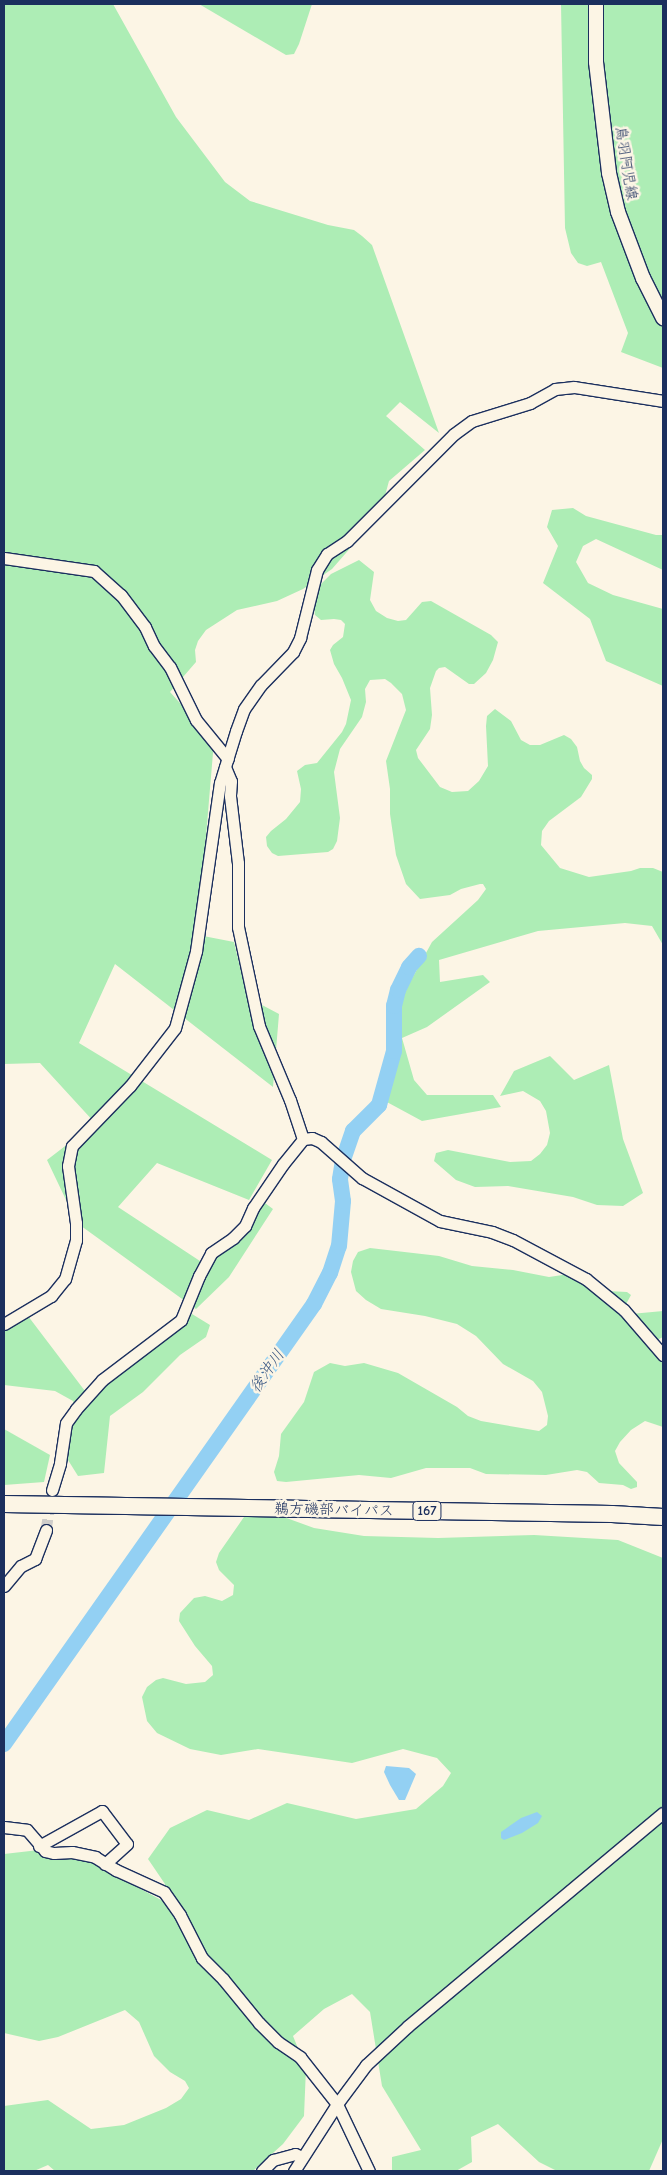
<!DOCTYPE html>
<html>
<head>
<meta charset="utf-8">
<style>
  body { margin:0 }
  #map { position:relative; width:667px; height:2175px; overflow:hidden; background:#fcf5e5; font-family:"Comic Neue","Klee One",sans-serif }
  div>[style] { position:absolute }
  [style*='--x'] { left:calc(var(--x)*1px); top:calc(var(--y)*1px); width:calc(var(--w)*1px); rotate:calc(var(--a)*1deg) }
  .green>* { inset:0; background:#adedb5 }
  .water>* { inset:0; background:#93d0f3 }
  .river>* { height:16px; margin:-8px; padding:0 8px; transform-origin:8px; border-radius:8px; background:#93d0f3 }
  .minor-tunnel>* { height:11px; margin-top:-5.5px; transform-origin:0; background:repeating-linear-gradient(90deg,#cfcdca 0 11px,transparent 0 16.5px) }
  .roads { filter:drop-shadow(1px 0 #1b2f5e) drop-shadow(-1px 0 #1b2f5e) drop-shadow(0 1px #1b2f5e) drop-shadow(0 -1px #1b2f5e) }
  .minor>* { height:11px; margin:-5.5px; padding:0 5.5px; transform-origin:5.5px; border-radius:5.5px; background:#fcf5e5 }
  .major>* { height:14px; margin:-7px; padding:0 7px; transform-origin:7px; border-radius:7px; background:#fcf5e5 }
  .highway>* { height:16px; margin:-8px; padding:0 8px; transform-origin:8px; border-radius:8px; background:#fcf5e5 }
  span { translate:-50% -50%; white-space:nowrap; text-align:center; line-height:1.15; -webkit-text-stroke:5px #fcf5e5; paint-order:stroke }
  .shield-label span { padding:1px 4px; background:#fcf5e5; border:1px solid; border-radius:4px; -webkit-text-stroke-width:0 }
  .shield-label { font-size:14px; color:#1b2f5e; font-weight:700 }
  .street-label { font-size:15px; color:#1b2f5e }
  .water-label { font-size:16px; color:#395783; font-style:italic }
  .frame { position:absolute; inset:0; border:5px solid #1b2f5e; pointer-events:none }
</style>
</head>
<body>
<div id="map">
  <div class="green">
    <i style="clip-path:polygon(4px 4px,113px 4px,176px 117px,225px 182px,250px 201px,328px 225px,354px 230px,362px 236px,372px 245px,439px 433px,400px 402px,386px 416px,425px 450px,389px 481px,380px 514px,332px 569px,303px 589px,277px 601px,237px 610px,206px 630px,198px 641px,195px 650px,196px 662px,170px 692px,214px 741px,204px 860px,193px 934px,234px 942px,247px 997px,279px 1014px,273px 1087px,115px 964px,79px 1043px,272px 1160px,249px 1200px,157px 1163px,118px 1207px,203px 1263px,241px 1238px,261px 1200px,273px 1209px,229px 1277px,196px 1309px,77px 1223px,47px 1160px,95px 1123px,40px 1063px,4px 1064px)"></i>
    <i style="clip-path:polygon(199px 4px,312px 4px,299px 44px,294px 54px,286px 55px)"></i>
    <i style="clip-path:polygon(561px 4px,663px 4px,663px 368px,621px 352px,628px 333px,601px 262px,587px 266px,578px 263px,571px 253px,565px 228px)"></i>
    <i style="clip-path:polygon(573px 508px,586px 516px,656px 535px,663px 535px,663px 570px,596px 539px,583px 546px,576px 562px,588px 583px,613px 595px,663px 609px,663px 686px,606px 661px,590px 619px,543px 583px,558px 546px,547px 527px,552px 510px)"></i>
    <i style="clip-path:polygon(359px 560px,374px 572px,370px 600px,376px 611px,387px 618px,398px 621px,406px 620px,422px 602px,431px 601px,491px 635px,498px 642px,493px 660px,486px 673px,474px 684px,469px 684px,445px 667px,439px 668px,436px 671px,430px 688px,432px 715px,430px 729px,416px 750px,418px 758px,440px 787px,452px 792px,468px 791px,479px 781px,488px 766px,486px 726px,487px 716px,495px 709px,511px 721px,521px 740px,530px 745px,540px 745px,564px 735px,571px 739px,577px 747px,580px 761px,584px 768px,592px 775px,592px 779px,581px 797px,549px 821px,542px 831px,541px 845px,560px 868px,589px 877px,631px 871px,640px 868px,653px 868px,663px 872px,663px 945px,652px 926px,625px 923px,538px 931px,439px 960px,440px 982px,483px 975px,490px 982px,427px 1027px,402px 1038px,414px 1080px,427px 1095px,493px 1095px,501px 1107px,422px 1121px,385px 1101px,397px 1061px,399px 1006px,409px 984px,432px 942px,478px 900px,486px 889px,483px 884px,480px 884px,461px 889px,450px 895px,420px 899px,406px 884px,396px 855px,390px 814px,390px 789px,386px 761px,406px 710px,402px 694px,391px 683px,385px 679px,370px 680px,365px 689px,366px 702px,362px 717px,340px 749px,334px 772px,340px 818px,337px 841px,333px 849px,328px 852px,278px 856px,272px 853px,267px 846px,266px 837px,271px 831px,286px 819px,300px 802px,301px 789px,297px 771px,305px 765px,317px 763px,342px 732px,346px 724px,351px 700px,342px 678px,334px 664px,330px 650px,333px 645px,343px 637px,345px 624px,341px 620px,334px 619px,321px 620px,315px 615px,314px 607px,320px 585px,331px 574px)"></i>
    <i style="clip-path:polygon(550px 1056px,574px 1080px,609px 1065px,623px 1139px,643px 1193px,623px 1206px,597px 1205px,573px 1197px,508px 1186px,475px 1187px,456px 1180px,434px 1161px,436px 1153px,448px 1150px,510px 1162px,531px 1161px,540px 1154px,547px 1145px,550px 1133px,546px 1111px,540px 1101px,523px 1091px,500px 1096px,514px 1071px)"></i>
    <i style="clip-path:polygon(370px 1248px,439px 1256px,472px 1266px,513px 1270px,549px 1277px,569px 1274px,607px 1291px,627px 1292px,631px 1295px,625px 1306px,631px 1314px,663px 1311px,663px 1337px,659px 1339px,655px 1349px,663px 1360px,663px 1427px,645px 1421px,631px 1430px,620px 1442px,615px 1451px,619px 1463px,637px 1482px,637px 1487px,631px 1489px,623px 1485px,599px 1483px,587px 1472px,577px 1470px,546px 1475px,486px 1474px,470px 1468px,426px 1468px,391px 1478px,359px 1475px,286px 1482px,277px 1481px,274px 1472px,279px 1456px,281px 1434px,304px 1402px,314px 1372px,330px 1363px,345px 1366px,364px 1363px,398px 1373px,457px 1407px,468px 1416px,481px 1421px,539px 1431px,547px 1425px,548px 1416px,542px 1392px,533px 1381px,503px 1364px,476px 1336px,457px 1324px,425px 1316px,381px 1309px,366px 1300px,356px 1291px,351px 1272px,353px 1261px,358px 1252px)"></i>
    <i style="clip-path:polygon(192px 1314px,210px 1325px,206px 1337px,180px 1355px,143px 1392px,110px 1416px,104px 1473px,78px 1476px,58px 1444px,75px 1407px,73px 1401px,55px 1391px,4px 1385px,4px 1324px,28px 1316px,88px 1395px)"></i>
    <i style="clip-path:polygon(4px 1429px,50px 1455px,44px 1482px,4px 1485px)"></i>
    <i style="clip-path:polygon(259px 1508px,314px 1528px,364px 1536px,438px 1538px,534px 1535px,618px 1540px,663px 1558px,663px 2139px,649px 2171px,557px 2171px,539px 2162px,498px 2124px,471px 2137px,472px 2162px,456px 2171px,392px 2171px,392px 2157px,421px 2150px,382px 2086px,370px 2012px,352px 1994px,324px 2009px,293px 2036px,306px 2068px,304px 2116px,283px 2144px,253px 2171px,55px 2171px,48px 2165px,34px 2171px,4px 2171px,4px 2106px,48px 2100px,91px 2129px,124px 2125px,166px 2108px,181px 2099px,189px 2088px,185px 2081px,170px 2072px,154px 2056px,139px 2022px,125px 2010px,58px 2037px,39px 2041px,4px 2033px,4px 1854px,39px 1850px,68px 1850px,163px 1901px,165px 1884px,148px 1859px,170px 1828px,207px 1810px,249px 1820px,287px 1803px,356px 1819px,416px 1809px,443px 1786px,451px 1773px,437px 1758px,403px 1749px,352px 1763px,258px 1749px,221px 1755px,190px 1749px,157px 1733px,147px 1721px,142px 1697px,147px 1687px,156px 1680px,163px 1678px,186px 1684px,205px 1682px,213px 1675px,212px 1666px,195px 1646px,179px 1621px,180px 1613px,194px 1598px,205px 1596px,222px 1601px,233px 1595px,234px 1585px,219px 1570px,216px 1562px,219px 1553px,244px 1517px)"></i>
  </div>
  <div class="water">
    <i style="clip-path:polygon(386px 1766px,409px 1768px,416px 1774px,405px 1800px,399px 1800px,390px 1785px,384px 1772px)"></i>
    <i style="clip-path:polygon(537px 1812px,542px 1816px,538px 1823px,522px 1833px,504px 1840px,501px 1838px,501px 1832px,521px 1818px)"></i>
  </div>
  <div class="river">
    <i style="--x:4;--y:1744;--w:538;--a:-54.83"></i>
    <i style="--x:314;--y:1304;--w:35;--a:-63"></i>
    <i style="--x:330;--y:1273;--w:28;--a:-72"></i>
    <i style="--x:339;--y:1246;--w:45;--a:-84.9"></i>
    <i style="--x:343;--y:1201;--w:22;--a:-98"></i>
    <i style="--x:340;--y:1179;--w:19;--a:-81"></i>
    <i style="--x:343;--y:1160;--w:31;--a:-71"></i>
    <i style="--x:353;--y:1131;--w:37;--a:-45"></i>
    <i style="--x:379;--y:1105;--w:56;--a:-74.5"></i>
    <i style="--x:394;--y:1051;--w:45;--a:-90"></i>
    <i style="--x:394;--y:1006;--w:16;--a:-76"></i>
    <i style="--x:398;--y:990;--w:25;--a:-64"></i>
    <i style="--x:409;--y:967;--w:15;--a:-48"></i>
  </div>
  <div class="minor-tunnel">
    <i style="--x:46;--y:1530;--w:31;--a:-81"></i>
  </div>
  <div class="roads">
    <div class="minor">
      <i style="--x:4;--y:558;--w:91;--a:8.2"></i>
      <i style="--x:94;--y:571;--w:36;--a:42"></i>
      <i style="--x:121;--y:595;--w:40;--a:53"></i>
      <i style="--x:145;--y:627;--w:21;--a:65"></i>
      <i style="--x:154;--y:646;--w:26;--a:53"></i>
      <i style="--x:170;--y:667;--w:59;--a:63.9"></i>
      <i style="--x:196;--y:720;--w:50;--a:50.6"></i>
      <i style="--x:225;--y:767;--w:15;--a:67"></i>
      <i style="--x:231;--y:781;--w:15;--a:94"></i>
      <i style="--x:230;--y:796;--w:67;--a:83.2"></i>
      <i style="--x:238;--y:863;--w:64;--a:90"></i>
      <i style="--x:238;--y:927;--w:101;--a:78"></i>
      <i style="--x:259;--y:1026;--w:80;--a:67.3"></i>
      <i style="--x:290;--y:1100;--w:41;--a:71.6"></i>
      <i style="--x:4;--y:1324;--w:55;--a:-30.8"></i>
      <i style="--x:51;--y:1296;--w:22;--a:-51"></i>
      <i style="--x:65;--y:1279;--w:41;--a:-74.2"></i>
      <i style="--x:76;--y:1240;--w:17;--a:-90"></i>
      <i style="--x:76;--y:1223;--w:58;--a:-98"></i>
      <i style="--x:68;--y:1166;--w:20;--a:-79"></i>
      <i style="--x:72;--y:1146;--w:83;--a:-46"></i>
      <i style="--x:130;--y:1086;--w:73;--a:-52.2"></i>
      <i style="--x:175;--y:1028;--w:80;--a:-74.7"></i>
      <i style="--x:196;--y:951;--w:170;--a:-81.9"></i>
      <i style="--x:220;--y:783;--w:54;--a:-72.9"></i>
      <i style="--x:236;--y:731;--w:23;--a:-70"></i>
      <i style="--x:244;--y:709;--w:29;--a:-55"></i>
      <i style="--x:261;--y:685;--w:46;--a:-45.9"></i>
      <i style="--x:293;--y:652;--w:16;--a:-63"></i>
      <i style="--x:300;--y:638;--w:70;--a:-76"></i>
      <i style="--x:317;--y:570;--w:19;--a:-58"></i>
      <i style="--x:327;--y:554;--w:24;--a:-33"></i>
      <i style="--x:347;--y:541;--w:151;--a:-45"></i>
      <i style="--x:454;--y:434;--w:22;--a:-36"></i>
      <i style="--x:472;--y:421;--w:61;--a:-17.2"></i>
      <i style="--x:530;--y:403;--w:29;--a:-29"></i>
      <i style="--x:555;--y:389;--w:19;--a:-6"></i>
      <i style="--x:574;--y:387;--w:90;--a:8.9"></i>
      <i style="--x:52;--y:1490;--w:28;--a:-73"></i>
      <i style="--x:60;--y:1463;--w:40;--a:-81.5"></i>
      <i style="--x:66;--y:1423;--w:17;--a:-54"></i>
      <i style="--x:76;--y:1409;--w:39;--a:-48"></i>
      <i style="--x:102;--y:1380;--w:99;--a:-37.2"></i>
      <i style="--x:181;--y:1320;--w:48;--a:-67.8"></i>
      <i style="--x:199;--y:1276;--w:26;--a:-62"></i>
      <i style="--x:211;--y:1253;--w:27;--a:-34"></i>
      <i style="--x:233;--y:1238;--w:17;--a:-45"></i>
      <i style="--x:245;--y:1226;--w:20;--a:-66"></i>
      <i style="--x:253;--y:1208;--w:53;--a:-55.7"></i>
      <i style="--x:283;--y:1164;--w:32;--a:-51"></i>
      <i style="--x:303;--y:1139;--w:9;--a:-6"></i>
      <i style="--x:312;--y:1138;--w:10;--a:24"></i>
      <i style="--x:321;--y:1142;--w:55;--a:41.3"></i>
      <i style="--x:362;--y:1178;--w:89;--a:28.9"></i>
      <i style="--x:440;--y:1221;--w:53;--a:11.9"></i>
      <i style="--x:492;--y:1232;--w:22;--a:21"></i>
      <i style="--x:513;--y:1240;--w:83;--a:28.1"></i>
      <i style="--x:586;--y:1279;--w:49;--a:39.2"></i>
      <i style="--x:624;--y:1310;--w:60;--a:49.1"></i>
      <i style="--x:4;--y:1586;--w:26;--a:-50"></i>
      <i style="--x:21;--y:1566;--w:16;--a:-27"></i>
      <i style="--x:35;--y:1559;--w:31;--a:-69"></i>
      <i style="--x:4;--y:1827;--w:23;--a:7"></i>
      <i style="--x:27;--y:1830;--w:28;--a:49"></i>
      <i style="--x:45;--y:1851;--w:9;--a:13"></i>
      <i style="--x:54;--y:1853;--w:18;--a:-3"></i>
      <i style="--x:72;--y:1852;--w:24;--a:12"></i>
      <i style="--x:95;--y:1857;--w:25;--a:32"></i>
      <i style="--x:116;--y:1870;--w:53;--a:24.6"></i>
      <i style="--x:164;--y:1892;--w:28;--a:55"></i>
      <i style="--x:180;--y:1915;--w:48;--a:62.9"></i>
      <i style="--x:202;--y:1958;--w:30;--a:45"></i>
      <i style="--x:223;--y:1979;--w:57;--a:50.7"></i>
      <i style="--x:259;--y:2023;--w:27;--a:45"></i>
      <i style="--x:278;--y:2042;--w:27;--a:34"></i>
      <i style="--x:300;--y:2057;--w:60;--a:51.8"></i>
      <i style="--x:337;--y:2104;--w:74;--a:64.5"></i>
      <i style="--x:39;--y:1846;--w:72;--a:-29.1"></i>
      <i style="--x:102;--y:1811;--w:41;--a:52.9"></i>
      <i style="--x:127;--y:1844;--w:30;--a:138"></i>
      <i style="--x:262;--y:2171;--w:16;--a:-45"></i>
      <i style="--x:273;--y:2160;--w:23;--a:-15"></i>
      <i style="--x:295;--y:2154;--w:8;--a:23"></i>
      <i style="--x:294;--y:2171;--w:80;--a:-57.3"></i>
      <i style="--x:337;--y:2104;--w:49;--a:-53.4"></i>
      <i style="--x:366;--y:2065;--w:57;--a:-42.9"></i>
      <i style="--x:408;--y:2026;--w:332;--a:-39.9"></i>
    </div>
    <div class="major">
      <i style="--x:596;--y:4;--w:58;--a:90"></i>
      <i style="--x:596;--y:62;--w:112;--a:83.3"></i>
      <i style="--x:609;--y:173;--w:40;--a:77"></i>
      <i style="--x:618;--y:212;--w:71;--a:69.3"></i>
      <i style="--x:643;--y:278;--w:45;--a:63.4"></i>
    </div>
    <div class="highway">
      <i style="--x:4;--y:1504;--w:608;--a:0.94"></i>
      <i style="--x:612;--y:1514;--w:51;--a:3.4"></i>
    </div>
  </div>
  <div class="shield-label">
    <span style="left:427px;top:1511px">167</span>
  </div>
  <div class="street-label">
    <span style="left:626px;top:163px;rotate:81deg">鳥羽阿児線</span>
    <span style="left:334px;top:1510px;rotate:1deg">鵜方磯部バイパス</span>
  </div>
  <div class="water-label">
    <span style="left:267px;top:1371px;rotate:-55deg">後沖川</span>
  </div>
  <div class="frame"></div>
</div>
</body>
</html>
